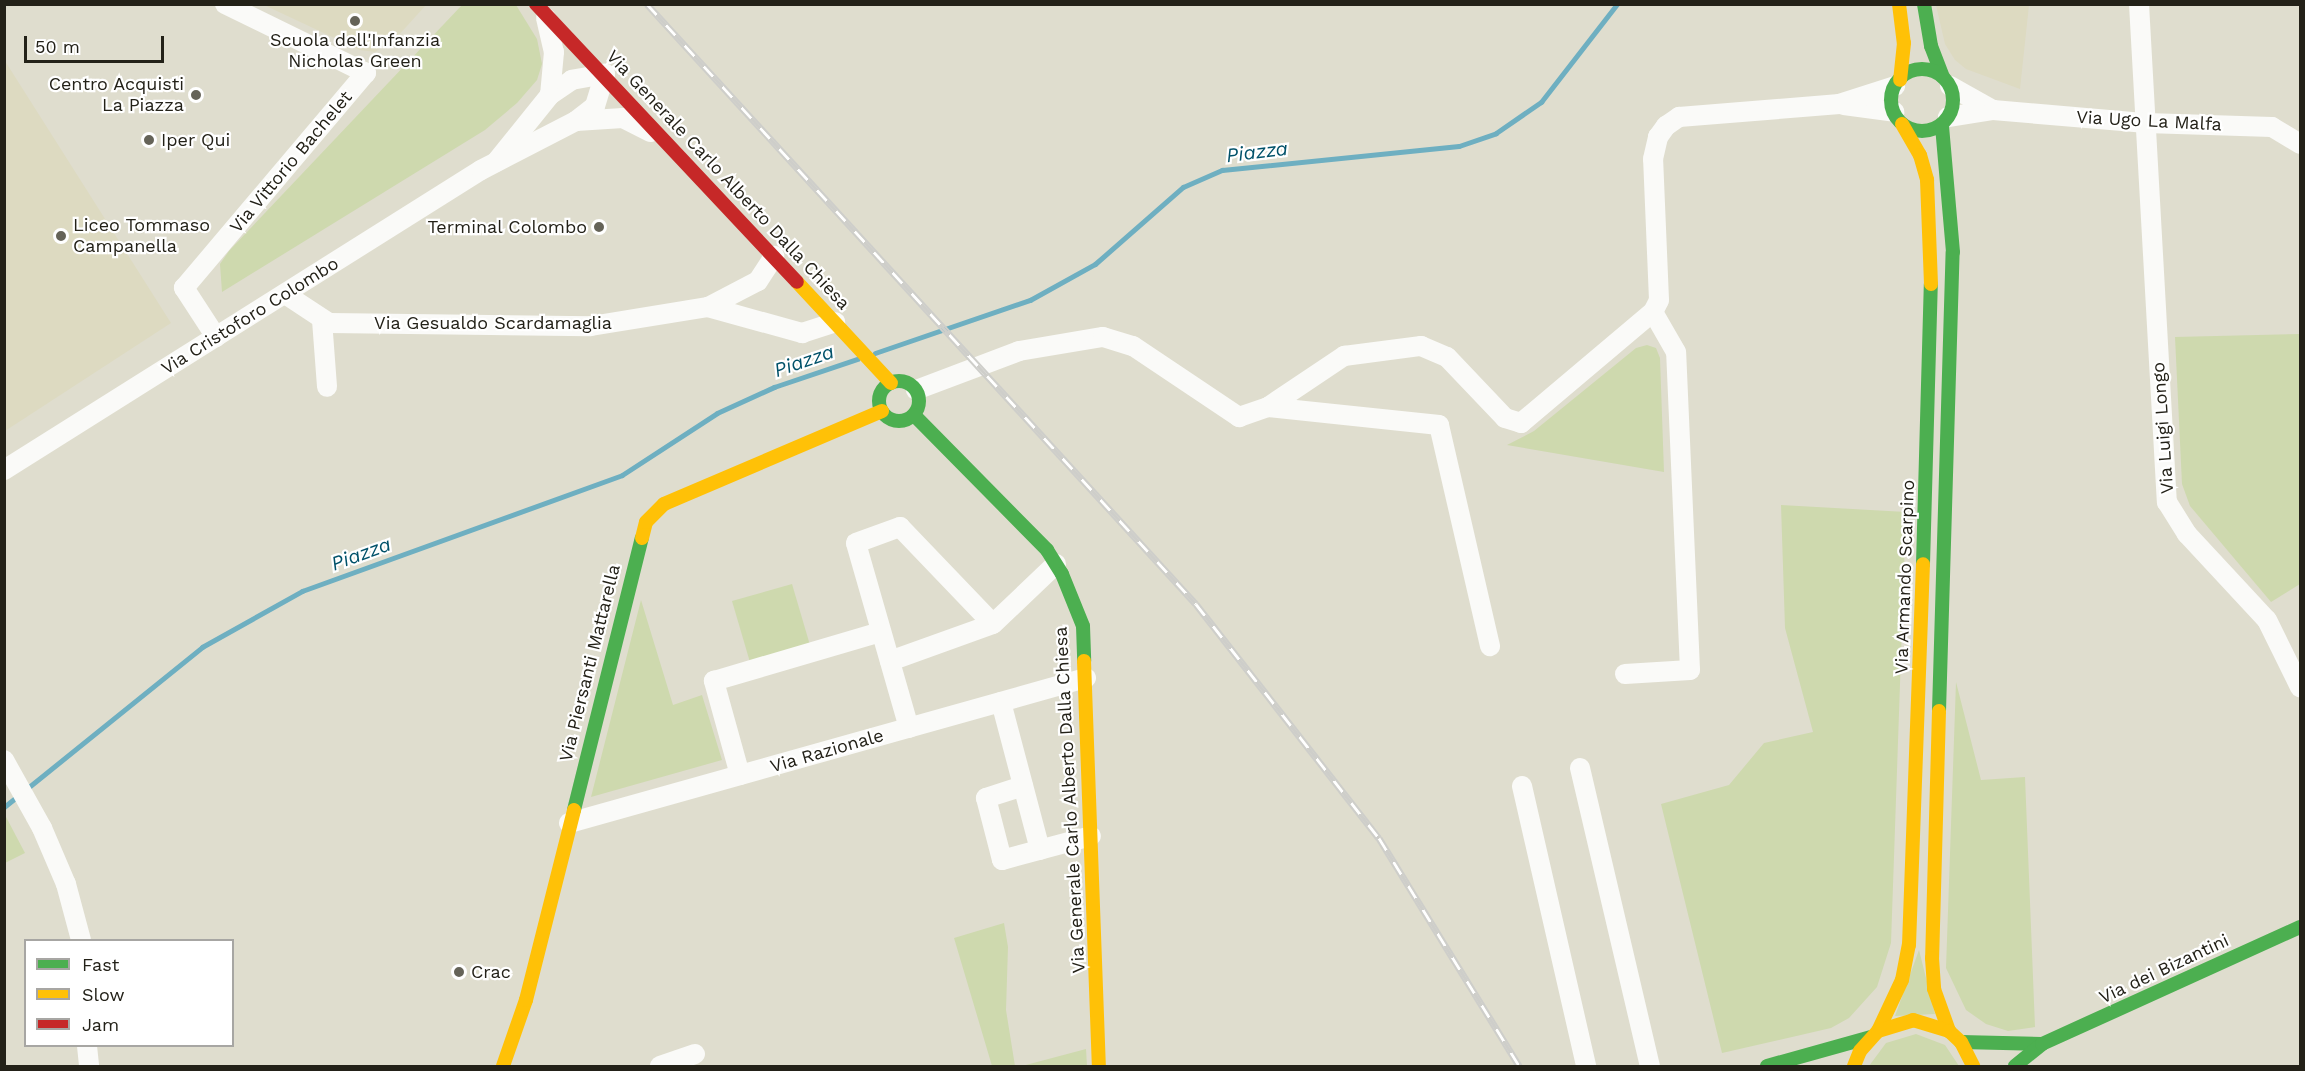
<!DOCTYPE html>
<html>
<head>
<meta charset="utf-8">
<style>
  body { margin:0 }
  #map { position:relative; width:2305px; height:1071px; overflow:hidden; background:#dfddce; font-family:"Work Sans",sans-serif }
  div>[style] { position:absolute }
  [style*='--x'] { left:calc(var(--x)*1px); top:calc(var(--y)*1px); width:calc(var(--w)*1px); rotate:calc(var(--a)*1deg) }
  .built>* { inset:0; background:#dddac1 }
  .green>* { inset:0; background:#ced9ae }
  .stream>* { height:5px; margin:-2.5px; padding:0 2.5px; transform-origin:2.5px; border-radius:2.5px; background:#6eafc1 }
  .street>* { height:20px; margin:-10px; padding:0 10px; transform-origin:10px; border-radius:10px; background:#fafaf8 }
  .fast>* { height:14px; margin:-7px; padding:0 7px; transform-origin:7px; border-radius:7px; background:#4caf50 }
  .fast>.ring { margin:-7px; padding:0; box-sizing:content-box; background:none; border:14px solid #4caf50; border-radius:50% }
  .slow>* { height:14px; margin:-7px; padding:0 7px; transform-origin:7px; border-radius:7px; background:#ffc107 }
  .jam>* { height:14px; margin:-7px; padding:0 7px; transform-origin:7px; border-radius:7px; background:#c62828 }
  .rail>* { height:7px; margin-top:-3.5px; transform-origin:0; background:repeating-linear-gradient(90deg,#fff 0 14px,#cececa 0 28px); box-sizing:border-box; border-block:2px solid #cececa }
  .dots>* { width:16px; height:16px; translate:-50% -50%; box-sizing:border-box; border:3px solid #fff; border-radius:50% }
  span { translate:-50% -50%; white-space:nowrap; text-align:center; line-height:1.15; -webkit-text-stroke:4.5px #fff; paint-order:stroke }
  .poi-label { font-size:18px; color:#232118 }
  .right { translate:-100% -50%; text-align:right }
  .left { translate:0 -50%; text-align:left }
  .street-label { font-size:18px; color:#232118 }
  .water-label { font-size:20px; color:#005169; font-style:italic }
  .frame { position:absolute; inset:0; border:6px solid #232118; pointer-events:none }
  .legend { position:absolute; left:24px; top:939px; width:210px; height:108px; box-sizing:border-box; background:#fff; border:2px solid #a7a6a3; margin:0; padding:8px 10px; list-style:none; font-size:18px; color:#232118 }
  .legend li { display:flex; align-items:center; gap:12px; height:30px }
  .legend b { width:30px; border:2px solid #a7a6a3 }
  .scale { position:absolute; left:24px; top:36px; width:140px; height:27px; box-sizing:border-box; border:3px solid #232118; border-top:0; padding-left:8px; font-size:18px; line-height:21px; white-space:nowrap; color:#232118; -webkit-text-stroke:4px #fff; paint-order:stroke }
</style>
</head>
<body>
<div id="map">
  <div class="built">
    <i style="clip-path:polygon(264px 5px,426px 5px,397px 37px,375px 52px,360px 50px)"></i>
    <i style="clip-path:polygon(1936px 5px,2029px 5px,2020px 89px,1966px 69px,1955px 60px,1945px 44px)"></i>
    <i style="clip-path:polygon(5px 61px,171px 323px,5px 431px,4px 431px)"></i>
  </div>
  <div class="green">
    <i style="clip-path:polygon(462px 5px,516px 5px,537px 39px,542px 64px,537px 80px,517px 103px,485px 130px,222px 292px,220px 264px,229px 251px)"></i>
    <i style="clip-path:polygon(2300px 334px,2300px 584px,2271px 602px,2190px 506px,2182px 484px,2175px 337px)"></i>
    <i style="clip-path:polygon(1647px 345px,1656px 348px,1660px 358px,1664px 472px,1507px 445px,1534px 431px,1636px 348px)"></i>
    <i style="clip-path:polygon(1781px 505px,1906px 512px,1891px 943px,1877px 987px,1849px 1018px,1831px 1028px,1722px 1053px,1661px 804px,1729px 785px,1764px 743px,1813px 732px,1785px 628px)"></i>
    <i style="clip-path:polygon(792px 584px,812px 652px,752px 669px,732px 601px)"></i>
    <i style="clip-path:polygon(641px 600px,673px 705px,702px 695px,722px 760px,591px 797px)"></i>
    <i style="clip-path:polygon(1956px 682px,1981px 780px,2025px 777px,2035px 1027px,2008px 1031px,1986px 1024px,1966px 1010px,1946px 968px)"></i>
    <i style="clip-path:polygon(5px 815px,25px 853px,5px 863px,4px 863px)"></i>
    <i style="clip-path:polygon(1004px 923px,1008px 947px,1006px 1010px,1015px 1066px,992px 1066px,954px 938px)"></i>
    <i style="clip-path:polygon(1919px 950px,1935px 1014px,1895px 1016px)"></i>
    <i style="clip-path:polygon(1916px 1034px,1945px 1045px,1959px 1066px,1869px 1066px,1886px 1043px)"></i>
    <i style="clip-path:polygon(1086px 1049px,1087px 1066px,1022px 1066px)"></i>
  </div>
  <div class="stream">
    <i style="--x:875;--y:353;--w:164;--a:-18.9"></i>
    <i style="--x:1030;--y:300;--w:74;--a:-29"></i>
    <i style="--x:1095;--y:264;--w:117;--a:-41.2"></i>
    <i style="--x:1183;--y:187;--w:43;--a:-23.6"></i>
    <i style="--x:1222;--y:170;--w:238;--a:-5.8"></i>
    <i style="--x:1459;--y:146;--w:39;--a:-19"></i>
    <i style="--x:1496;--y:133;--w:55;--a:-34.6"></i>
    <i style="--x:1541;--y:102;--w:124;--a:-52.2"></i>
    <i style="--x:4;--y:807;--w:255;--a:-38.9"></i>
    <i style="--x:202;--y:647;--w:115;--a:-29.2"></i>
    <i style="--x:302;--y:591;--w:340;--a:-19.9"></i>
    <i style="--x:622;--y:475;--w:113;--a:-33.1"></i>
    <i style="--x:717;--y:413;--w:63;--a:-24.5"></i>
    <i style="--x:774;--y:387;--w:88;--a:-18.6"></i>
  </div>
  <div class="street">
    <i style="--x:2139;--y:4;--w:499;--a:86.8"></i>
    <i style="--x:2167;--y:502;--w:38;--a:58"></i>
    <i style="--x:2187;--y:534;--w:117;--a:47.1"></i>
    <i style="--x:2267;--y:620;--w:75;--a:63.8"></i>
    <i style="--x:546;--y:18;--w:35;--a:77"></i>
    <i style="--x:554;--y:52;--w:43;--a:95.3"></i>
    <i style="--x:1950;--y:86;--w:49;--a:29.2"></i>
    <i style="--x:1844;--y:105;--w:51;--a:7.8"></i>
    <i style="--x:1948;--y:117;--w:46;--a:-8.8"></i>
    <i style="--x:1993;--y:110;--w:154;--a:4.9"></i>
    <i style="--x:2146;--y:123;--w:126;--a:1.8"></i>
    <i style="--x:2272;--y:127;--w:33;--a:31"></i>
    <i style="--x:576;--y:121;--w:47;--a:-3.7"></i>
    <i style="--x:623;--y:118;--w:31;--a:27"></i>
    <i style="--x:285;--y:294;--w:53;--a:33.4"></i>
    <i style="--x:329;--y:323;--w:262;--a:0.7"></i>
    <i style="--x:591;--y:326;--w:119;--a:-9.2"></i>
    <i style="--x:708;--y:307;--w:56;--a:-27.5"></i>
    <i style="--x:758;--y:281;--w:30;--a:-57"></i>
    <i style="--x:708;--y:307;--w:98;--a:15.5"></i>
    <i style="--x:802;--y:333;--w:35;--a:-18"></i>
    <i style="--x:322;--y:320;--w:67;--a:85.7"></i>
    <i style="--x:216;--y:337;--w:59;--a:-123.1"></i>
    <i style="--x:184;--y:288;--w:282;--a:-49.8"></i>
    <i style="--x:366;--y:73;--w:157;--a:-153.9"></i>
    <i style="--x:916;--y:390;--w:110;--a:-20.7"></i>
    <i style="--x:1019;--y:351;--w:85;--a:-9.5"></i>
    <i style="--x:1103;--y:337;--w:31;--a:17"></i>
    <i style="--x:1133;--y:346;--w:128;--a:33.8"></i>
    <i style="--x:1239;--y:417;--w:31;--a:-19"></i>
    <i style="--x:1268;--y:407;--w:92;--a:-33.9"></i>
    <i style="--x:1344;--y:356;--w:78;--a:-7.4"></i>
    <i style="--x:1421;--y:346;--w:28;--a:23"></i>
    <i style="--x:1447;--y:357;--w:84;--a:46.4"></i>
    <i style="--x:1505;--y:418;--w:17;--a:17"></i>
    <i style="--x:1521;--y:423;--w:172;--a:-40.1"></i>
    <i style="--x:1653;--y:312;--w:13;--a:-63"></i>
    <i style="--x:1659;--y:300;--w:141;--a:-92.4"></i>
    <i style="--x:1653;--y:159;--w:23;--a:-77"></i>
    <i style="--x:1658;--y:137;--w:14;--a:-54"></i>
    <i style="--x:1666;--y:126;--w:16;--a:-35"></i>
    <i style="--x:1679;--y:117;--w:161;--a:-4.6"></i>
    <i style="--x:1839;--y:104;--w:59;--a:-17.8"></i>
    <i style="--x:1268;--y:407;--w:172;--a:6"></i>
    <i style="--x:1439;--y:425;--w:227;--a:77"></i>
    <i style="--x:4;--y:470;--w:563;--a:-32.17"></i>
    <i style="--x:481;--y:170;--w:107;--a:-27.3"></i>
    <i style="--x:576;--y:121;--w:24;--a:-38"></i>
    <i style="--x:595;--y:106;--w:34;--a:-73"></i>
    <i style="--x:605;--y:74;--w:34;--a:170"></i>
    <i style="--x:572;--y:80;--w:27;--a:146"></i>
    <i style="--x:550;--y:95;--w:86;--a:128.9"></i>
    <i style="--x:890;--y:661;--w:109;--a:-19.8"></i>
    <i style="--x:993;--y:624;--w:87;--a:-43.6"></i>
    <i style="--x:1625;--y:674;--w:65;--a:-3.5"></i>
    <i style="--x:1690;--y:670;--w:318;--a:-92.5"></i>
    <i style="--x:1676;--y:352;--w:46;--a:-119.9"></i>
    <i style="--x:1001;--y:702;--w:153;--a:75.2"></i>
    <i style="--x:909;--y:728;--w:192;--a:-106"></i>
    <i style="--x:856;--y:543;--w:47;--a:-20"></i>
    <i style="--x:900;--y:527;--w:134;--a:46.2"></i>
    <i style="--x:4;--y:760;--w:78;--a:60.8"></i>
    <i style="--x:42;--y:828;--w:61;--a:66.8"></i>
    <i style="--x:66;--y:884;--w:58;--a:75"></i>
    <i style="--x:1580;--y:768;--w:306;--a:76.8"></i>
    <i style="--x:740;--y:775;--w:98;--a:-105.5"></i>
    <i style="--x:714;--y:681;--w:174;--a:-16.4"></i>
    <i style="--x:1023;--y:786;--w:39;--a:162"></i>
    <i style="--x:986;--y:798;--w:64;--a:75.5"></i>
    <i style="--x:1002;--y:860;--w:92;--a:-15.1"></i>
    <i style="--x:1522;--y:786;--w:287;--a:77.1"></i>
    <i style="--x:569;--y:823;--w:537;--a:-15.67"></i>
    <i style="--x:87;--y:1046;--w:20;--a:84"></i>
    <i style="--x:660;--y:1066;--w:37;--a:-19"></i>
  </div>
  <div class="fast">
    <i style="--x:1924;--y:4;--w:43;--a:80.5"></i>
    <i style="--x:1931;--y:46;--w:33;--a:69"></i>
    <i class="ring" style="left:1891px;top:69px;width:48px;height:48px"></i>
    <i class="ring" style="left:879px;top:381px;width:26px;height:26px"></i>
    <i style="--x:914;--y:415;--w:190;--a:45.4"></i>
    <i style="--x:1047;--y:550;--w:28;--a:58"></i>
    <i style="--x:1062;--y:574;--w:56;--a:68"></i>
    <i style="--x:1083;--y:626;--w:35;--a:88"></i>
    <i style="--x:1923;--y:564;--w:280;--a:-88.4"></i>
    <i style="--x:1939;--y:711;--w:459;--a:-88.3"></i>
    <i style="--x:1953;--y:252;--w:127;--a:-95"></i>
    <i style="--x:574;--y:810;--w:280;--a:-76"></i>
    <i style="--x:1961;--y:1042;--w:81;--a:1.4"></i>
    <i style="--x:1767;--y:1066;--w:108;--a:-15.6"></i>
    <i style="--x:2015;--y:1066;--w:35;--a:-39"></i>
    <i style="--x:2042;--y:1044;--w:283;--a:-24.4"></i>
  </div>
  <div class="slow">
    <i style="--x:1899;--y:4;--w:39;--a:83"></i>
    <i style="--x:1904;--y:43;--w:37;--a:96"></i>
    <i style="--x:1902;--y:124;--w:36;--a:60"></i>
    <i style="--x:1920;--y:155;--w:26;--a:74"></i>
    <i style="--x:1927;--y:180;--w:104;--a:87.8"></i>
    <i style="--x:797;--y:282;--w:138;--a:47.1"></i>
    <i style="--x:642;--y:538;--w:16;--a:-76"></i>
    <i style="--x:646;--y:522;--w:25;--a:-45"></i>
    <i style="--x:664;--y:504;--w:237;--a:-23.1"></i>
    <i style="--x:1084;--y:661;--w:405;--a:87.9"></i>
    <i style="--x:1939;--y:711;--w:247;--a:91.6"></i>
    <i style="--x:1932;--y:958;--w:31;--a:86"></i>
    <i style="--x:1934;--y:989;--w:45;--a:70.3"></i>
    <i style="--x:1878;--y:1031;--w:56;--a:-64.8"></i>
    <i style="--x:1902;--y:980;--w:36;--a:-79"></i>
    <i style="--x:1909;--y:945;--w:381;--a:-87.9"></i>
    <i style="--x:503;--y:1066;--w:70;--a:-70.8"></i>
    <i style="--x:526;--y:1000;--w:196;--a:-75.8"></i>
    <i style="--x:1854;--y:1066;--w:16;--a:-68"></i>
    <i style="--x:1860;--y:1051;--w:27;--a:-48"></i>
    <i style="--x:1878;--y:1031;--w:37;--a:-17"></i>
    <i style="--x:1913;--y:1020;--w:38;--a:17"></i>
    <i style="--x:1949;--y:1031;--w:16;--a:43"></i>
    <i style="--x:1961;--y:1042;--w:27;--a:63"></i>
  </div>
  <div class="jam">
    <i style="--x:536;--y:4;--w:381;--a:46.8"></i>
  </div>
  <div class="rail">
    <i style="--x:647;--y:4;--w:813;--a:47.54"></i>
    <i style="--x:1196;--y:604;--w:297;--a:52"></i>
    <i style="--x:1379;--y:838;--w:268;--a:58.4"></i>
  </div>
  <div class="dots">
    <i style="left:355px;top:21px;background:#656358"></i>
    <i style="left:196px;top:95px;background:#656358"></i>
    <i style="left:149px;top:140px;background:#656358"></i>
    <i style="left:599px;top:227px;background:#656358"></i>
    <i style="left:61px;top:236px;background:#656358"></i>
    <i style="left:459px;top:972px;background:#656358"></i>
  </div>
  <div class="poi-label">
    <span style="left:355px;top:51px">Scuola dell'Infanzia<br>Nicholas Green</span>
    <span class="right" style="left:184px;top:95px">Centro Acquisti<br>La Piazza</span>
    <span class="left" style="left:161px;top:140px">Iper Qui</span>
    <span class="left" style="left:73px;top:236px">Liceo Tommaso<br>Campanella</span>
    <span class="right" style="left:587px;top:227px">Terminal Colombo</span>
    <span class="left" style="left:471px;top:972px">Crac</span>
  </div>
  <div class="street-label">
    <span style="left:2149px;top:121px;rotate:3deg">Via Ugo La Malfa</span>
    <span style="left:291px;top:162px;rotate:-50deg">Via Vittorio Bachelet</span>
    <span style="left:728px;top:180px;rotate:47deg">Via Generale Carlo Alberto Dalla Chiesa</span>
    <span style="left:250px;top:316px;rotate:-32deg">Via Cristoforo Colombo</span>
    <span style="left:493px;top:323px">Via Gesualdo Scardamaglia</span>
    <span style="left:2163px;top:428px;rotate:-94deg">Via Luigi Longo</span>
    <span style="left:1905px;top:577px;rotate:-88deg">Via Armando Scarpino</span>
    <span style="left:590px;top:663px;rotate:-76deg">Via Piersanti Mattarella</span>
    <span style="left:827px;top:751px;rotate:-16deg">Via Razionale</span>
    <span style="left:1070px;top:800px;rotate:-93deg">Via Generale Carlo Alberto Dalla Chiesa</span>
    <span style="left:2164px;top:969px;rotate:-25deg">Via dei Bizantini</span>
  </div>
  <div class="water-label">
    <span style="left:1257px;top:152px;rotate:-7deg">Piazza</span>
    <span style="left:804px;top:361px;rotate:-19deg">Piazza</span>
    <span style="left:361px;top:554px;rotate:-20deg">Piazza</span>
  </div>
  <div class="frame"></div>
  <ul class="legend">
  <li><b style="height:8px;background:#4caf50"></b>Fast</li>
  <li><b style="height:8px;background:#ffc107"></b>Slow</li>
  <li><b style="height:8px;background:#c62828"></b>Jam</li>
  </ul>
  <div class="scale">50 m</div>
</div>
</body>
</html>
